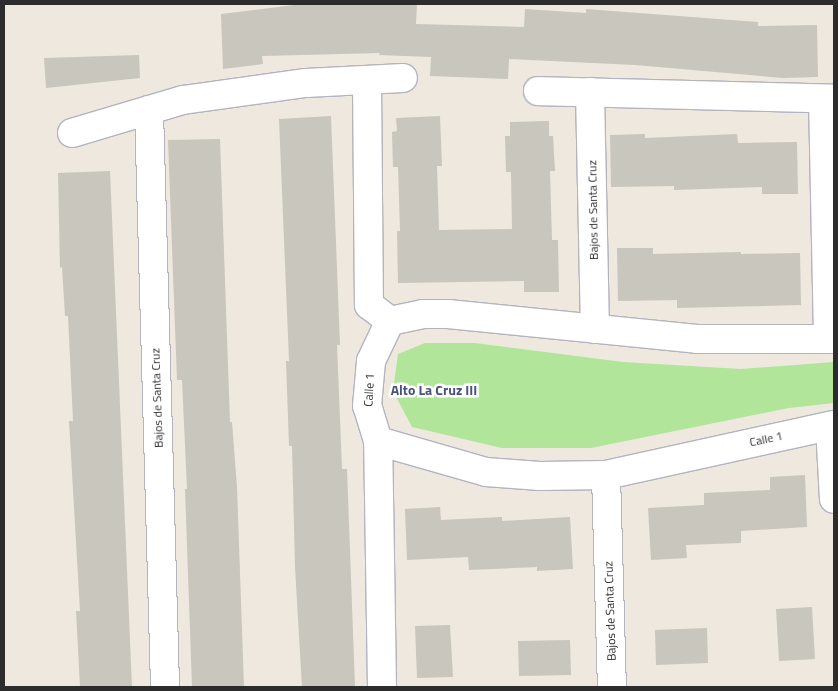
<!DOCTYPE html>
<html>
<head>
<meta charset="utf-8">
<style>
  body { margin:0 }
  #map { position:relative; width:838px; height:691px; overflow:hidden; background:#eee8de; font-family:"Titillium Web",sans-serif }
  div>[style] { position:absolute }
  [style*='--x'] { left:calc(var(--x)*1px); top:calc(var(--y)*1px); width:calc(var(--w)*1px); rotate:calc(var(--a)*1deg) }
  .green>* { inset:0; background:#b1e69a }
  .building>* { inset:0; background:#c9c6bd }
  .roads { filter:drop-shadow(1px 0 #b2b4c0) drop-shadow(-1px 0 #b2b4c0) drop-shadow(0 1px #b2b4c0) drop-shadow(0 -1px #b2b4c0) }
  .minor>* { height:28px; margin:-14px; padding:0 14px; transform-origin:14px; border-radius:14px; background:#fff }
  span { translate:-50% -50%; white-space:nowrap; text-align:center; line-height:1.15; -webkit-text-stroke:5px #fff; paint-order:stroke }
  .street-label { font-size:12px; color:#2c2c2c }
  .neighbourhood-label { font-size:14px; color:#4b527f; font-weight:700 }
  .frame { position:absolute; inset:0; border:5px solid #2c2c2c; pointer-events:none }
</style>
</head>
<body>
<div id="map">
  <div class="green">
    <i style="clip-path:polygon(425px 343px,475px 343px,623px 362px,741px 369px,834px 362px,834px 403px,789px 408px,591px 448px,502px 448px,412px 427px,393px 391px,398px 354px)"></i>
  </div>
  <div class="building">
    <i style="clip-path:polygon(302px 4px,417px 4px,416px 24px,524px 27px,525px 9px,586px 13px,586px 9px,758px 22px,758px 26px,817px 25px,818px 77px,783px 78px,635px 65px,509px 59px,508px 79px,430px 76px,431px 57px,379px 55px,380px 53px,262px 56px,263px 64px,223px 69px,221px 14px)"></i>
    <i style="clip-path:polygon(139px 55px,140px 78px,46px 88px,44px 58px)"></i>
    <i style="clip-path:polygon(331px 116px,340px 345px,337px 345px,342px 469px,347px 469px,355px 687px,302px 687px,295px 567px,292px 446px,289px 446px,286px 361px,289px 361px,279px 119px)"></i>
    <i style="clip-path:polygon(440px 116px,442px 166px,437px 166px,439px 230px,512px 229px,511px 172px,506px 172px,505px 136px,510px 136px,510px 122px,549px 121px,549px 136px,553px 136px,555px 171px,550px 171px,552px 240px,558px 240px,559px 292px,524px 292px,524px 281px,398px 283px,397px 231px,400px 231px,398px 167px,393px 167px,392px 132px,397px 131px,396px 118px)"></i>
    <i style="clip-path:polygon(645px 134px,645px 138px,737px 134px,738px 143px,797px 142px,798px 194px,762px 194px,762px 187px,674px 190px,674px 186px,611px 187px,610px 135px)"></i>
    <i style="clip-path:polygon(220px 139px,230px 422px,232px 422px,237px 487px,244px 687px,192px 687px,185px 489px,187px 489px,182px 380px,177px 380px,168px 140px)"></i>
    <i style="clip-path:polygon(110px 171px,132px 687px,80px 687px,76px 611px,80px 611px,69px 421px,73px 421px,68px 316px,65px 316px,62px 267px,60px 268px,58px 173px)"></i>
    <i style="clip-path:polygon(617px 248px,653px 248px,653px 254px,741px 252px,741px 254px,800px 253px,801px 305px,677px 308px,677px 300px,618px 301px)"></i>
    <i style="clip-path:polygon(805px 475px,807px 527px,741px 531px,741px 543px,686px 545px,687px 558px,651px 560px,648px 508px,704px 505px,704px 493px,770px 490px,770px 477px)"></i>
    <i style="clip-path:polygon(440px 507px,441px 520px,502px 517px,502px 521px,570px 517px,573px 569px,537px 571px,537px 567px,469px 570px,468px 557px,407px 560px,405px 509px)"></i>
    <i style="clip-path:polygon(812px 607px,815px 659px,779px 661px,776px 609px)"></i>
    <i style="clip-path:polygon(450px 625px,453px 677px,417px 678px,415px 626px)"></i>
    <i style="clip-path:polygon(707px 628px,708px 663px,656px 665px,655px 630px)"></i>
    <i style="clip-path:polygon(570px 640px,571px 675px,519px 676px,518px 641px)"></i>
  </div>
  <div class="roads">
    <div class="minor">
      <i style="--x:367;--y:80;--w:225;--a:89.5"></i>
      <i style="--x:369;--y:305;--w:26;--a:37"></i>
      <i style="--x:538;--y:91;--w:296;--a:1.5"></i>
      <i style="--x:590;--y:92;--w:237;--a:88.8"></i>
      <i style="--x:823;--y:99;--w:240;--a:88.8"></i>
      <i style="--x:149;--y:110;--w:577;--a:88.41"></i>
      <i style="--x:72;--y:133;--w:116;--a:-16.6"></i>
      <i style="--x:183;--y:100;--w:124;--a:-7.9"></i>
      <i style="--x:306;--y:83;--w:97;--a:-3"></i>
      <i style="--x:390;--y:321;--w:34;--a:-12"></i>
      <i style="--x:423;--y:314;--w:25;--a:0"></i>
      <i style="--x:448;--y:314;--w:250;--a:5.7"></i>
      <i style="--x:697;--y:339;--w:137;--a:0"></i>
      <i style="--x:830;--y:426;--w:73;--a:86.9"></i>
      <i style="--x:378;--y:441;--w:112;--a:16"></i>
      <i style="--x:486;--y:472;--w:54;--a:4.2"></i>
      <i style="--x:540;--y:476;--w:66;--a:-0.9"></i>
      <i style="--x:606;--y:475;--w:233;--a:-12.4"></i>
      <i style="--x:606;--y:475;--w:212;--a:88.4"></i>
      <i style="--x:382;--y:687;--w:246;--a:-90.9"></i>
      <i style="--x:378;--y:441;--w:37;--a:-107"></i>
      <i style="--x:367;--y:406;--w:45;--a:-84.9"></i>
      <i style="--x:371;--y:361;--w:44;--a:-64.6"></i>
    </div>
  </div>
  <div class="street-label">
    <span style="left:593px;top:210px;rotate:-91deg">Bajos de Santa Cruz</span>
    <span style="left:369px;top:390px;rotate:-87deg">Calle 1</span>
    <span style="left:157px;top:398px;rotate:-92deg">Bajos de Santa Cruz</span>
    <span style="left:766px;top:439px;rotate:-12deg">Calle 1</span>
    <span style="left:610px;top:611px;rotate:-92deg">Bajos de Santa Cruz</span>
  </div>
  <div class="neighbourhood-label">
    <span style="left:434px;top:390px">Alto La Cruz III</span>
  </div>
  <div class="frame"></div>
</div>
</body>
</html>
